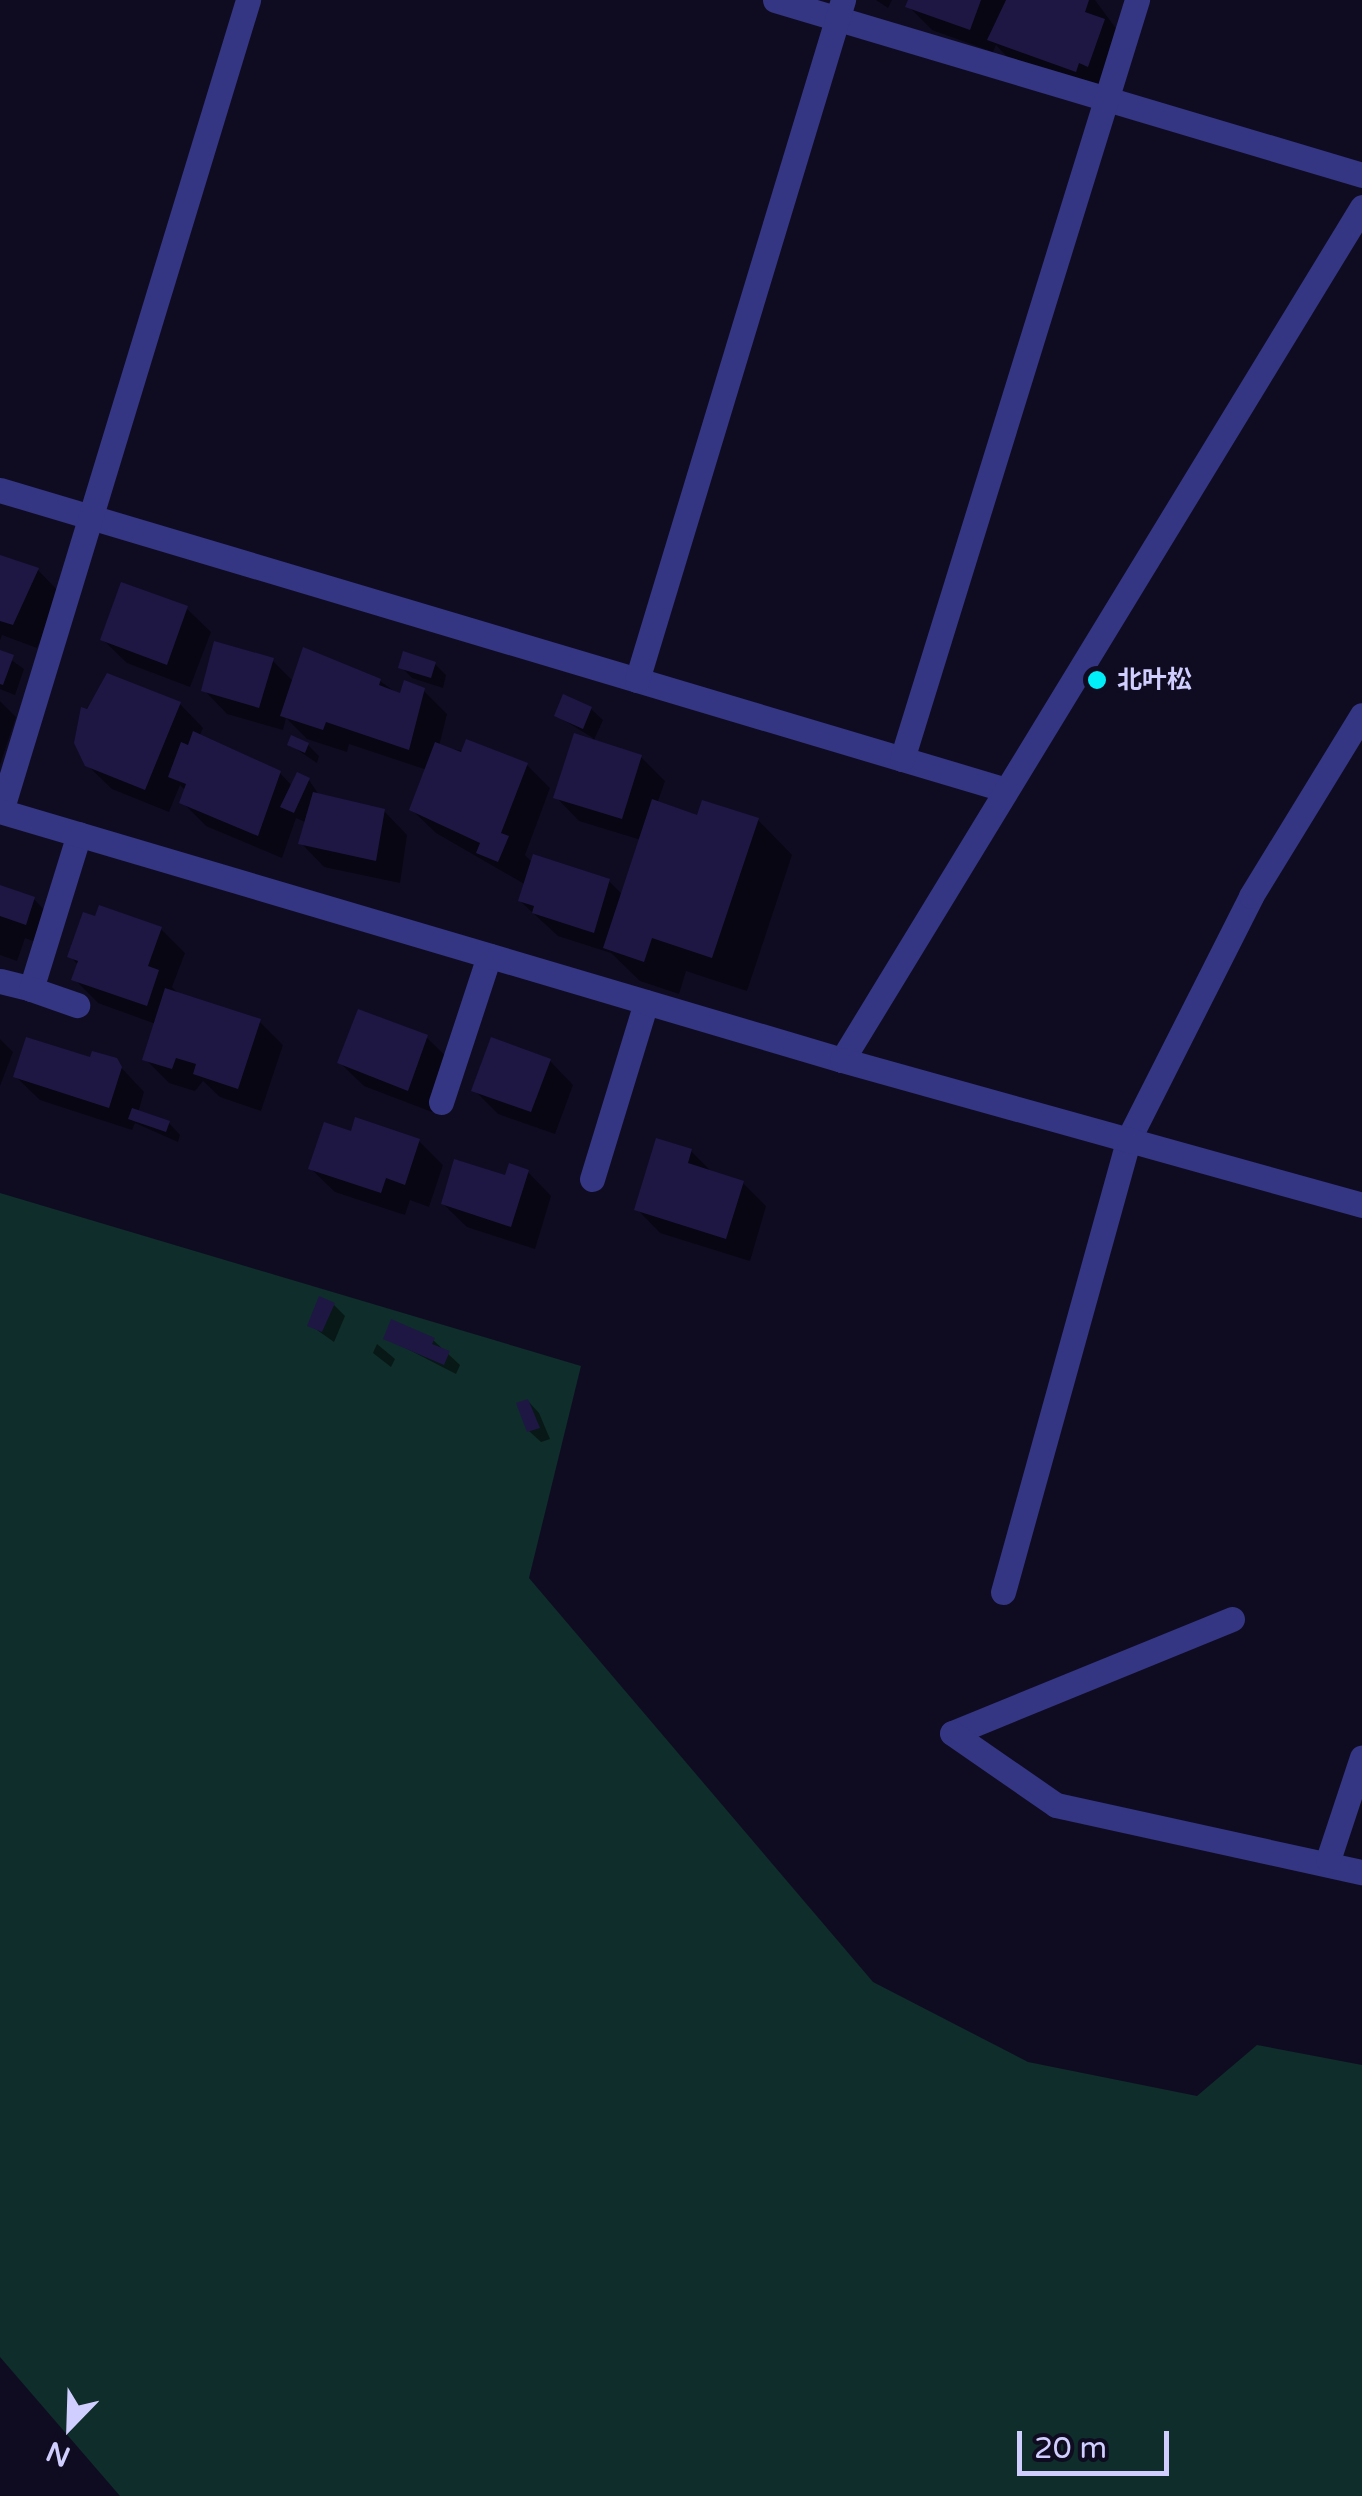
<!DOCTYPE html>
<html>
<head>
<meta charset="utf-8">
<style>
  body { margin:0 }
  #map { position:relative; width:1362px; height:2496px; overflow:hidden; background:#0f0c22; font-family:"Varela Round","Noto Sans JP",sans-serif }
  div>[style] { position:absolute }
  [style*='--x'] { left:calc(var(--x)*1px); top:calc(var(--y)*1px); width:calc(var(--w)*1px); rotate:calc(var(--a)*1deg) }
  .green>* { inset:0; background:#0f2d2a }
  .shadow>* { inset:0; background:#0007 }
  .building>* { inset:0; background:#1e1744 }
  .service>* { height:25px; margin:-12.5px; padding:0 12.5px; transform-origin:12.5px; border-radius:12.5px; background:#343684 }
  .minor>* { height:25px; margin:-12.5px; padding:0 12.5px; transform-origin:12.5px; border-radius:12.5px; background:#343684 }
  .tertiary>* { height:25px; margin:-12.5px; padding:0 12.5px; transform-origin:12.5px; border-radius:12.5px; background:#343684 }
  .dots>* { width:28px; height:28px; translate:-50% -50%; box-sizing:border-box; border:5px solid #0f0c22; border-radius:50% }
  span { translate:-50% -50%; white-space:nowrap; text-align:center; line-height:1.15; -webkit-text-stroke:8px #0f0c22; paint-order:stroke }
  .poi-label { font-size:25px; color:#d0ceff; font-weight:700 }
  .left { translate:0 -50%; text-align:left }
  .north { position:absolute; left:20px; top:2376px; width:100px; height:100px; -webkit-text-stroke:8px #0f0c22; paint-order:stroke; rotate:203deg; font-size:28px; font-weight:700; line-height:40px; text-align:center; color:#d0ceff }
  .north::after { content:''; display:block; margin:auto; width:35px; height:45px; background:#d0ceff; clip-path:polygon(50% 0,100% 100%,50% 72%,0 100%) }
  .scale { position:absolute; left:1017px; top:2431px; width:152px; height:45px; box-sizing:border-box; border:5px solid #d0ceff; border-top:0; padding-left:12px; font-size:30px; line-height:35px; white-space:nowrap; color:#d0ceff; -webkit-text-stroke:8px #0f0c22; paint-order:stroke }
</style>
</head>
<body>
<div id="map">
  <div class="green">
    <i style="clip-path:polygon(0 1193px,581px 1366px,529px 1578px,873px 1982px,1028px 2062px,1197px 2096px,1257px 2045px,1362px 2065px,1362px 2496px,120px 2496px,0 2357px)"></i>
  </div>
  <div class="shadow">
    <i style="clip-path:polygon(876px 0,892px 0,888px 8px)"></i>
    <i style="clip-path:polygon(910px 0,1095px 0,1128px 45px,1112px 89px,1013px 63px,996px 45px,993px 52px,932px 30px,908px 6px)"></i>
    <i style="clip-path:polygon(0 557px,38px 570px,61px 594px,37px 648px,2px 635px,0 641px)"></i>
    <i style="clip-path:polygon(123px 585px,187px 609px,211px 632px,190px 687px,127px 663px,103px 640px)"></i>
    <i style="clip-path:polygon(0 652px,24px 669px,15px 695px,0 689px)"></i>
    <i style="clip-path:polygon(272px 660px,294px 682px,380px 681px,401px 696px,423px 690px,447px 714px,439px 746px,527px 765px,550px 788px,525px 855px,533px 863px,609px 881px,623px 895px,641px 840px,579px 821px,556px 797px,593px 738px,557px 716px,591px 709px,603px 720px,593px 742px,641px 757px,665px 781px,657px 804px,698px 818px,758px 820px,792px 855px,747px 991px,686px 971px,679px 994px,640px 981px,611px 953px,558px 936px,520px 901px,526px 885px,436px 833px,412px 810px,427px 770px,349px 744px,347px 752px,307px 739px,286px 718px,283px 730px,227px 714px,204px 690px)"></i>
    <i style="clip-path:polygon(435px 664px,446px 675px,443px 688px,412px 678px,401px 667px)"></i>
    <i style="clip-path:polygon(108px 676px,180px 704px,203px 728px,199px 737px,280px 773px,293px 787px,309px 780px,319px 795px,384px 811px,407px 835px,400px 883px,324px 867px,301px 843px,307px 823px,296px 818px,282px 858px,206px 826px,182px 802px,186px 791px,180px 785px,169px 812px,112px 789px,87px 765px,78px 722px)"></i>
    <i style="clip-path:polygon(0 701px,16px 717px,0 765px)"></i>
    <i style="clip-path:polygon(290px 745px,308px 745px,319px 756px,317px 763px)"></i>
    <i style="clip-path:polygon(0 885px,34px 899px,57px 923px,49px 947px,25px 938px,17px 961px,0 955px)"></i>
    <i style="clip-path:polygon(161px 929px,185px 953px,172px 987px,180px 995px,259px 1021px,283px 1045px,261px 1111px,220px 1097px,203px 1081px,195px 1091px,169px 1083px,145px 1059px,156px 1024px,98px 1003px,74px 979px,79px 966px,70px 956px)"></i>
    <i style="clip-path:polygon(427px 1038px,451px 1061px,432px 1112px,364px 1086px,340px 1063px)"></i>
    <i style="clip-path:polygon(0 1039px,13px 1052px,0 1086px)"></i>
    <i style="clip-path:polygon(91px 1060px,115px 1061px,144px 1092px,138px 1113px,169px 1123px,180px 1135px,178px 1142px,135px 1123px,132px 1130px,40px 1100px,16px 1077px)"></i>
    <i style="clip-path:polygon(550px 1061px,573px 1085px,555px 1134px,498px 1114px,474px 1090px)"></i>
    <i style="clip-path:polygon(352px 1134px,419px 1141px,443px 1165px,429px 1207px,410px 1200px,405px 1215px,335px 1192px,311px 1169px)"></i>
    <i style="clip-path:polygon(691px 1151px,713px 1173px,743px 1183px,766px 1206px,750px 1261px,660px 1233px,637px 1209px)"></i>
    <i style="clip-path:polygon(528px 1172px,551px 1196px,535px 1249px,467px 1227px,443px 1204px)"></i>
    <i style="clip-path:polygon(334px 1305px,345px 1316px,334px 1342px,310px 1325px)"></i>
    <i style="clip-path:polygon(386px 1338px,433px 1340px,460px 1365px,456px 1374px)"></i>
    <i style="clip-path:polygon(377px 1344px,395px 1359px,391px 1367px,373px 1353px)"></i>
    <i style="clip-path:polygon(528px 1401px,539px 1413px,550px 1439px,541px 1442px,529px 1431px)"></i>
  </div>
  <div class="building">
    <i style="clip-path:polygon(908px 0,981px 0,970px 30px,905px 7px)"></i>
    <i style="clip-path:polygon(1006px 0,1089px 0,1085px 12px,1105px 19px,1088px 67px,1079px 63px,1076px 72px,987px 40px)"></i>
    <i style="clip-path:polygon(0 555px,39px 568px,13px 625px,0 621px)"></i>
    <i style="clip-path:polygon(121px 582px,188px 606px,167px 665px,100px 640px)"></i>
    <i style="clip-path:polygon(214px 641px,274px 658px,259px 708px,201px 691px)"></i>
    <i style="clip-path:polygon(303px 647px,381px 679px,379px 685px,400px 693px,404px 680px,425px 688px,409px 750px,326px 722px,323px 730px,280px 716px)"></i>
    <i style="clip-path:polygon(0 650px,14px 655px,3px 685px,0 684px)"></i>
    <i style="clip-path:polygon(403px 651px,436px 662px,431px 678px,398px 668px)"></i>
    <i style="clip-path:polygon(107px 673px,181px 702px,145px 790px,85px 766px,74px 743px,81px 707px,87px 709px)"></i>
    <i style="clip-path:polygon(563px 694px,592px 707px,583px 729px,554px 716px)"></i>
    <i style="clip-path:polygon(193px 731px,281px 771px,258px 836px,179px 803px,186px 784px,168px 777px,181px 742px,188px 745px)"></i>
    <i style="clip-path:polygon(574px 733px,642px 755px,622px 819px,553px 798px)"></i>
    <i style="clip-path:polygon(291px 735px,309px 743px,305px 753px,287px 745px)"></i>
    <i style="clip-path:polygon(466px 739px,528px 763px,501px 833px,509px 836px,498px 862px,476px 853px,480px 843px,409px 810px,435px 742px,461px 752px)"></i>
    <i style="clip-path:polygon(297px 772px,310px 778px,294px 813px,280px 807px)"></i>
    <i style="clip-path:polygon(313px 792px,385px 809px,376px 861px,298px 844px)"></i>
    <i style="clip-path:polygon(652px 799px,697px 815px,702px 800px,759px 818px,712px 958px,652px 938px,644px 962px,603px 948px)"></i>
    <i style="clip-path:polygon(533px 854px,610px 879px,594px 933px,532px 913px,534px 906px,518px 901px)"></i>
    <i style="clip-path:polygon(0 885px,35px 897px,26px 925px,0 916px)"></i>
    <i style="clip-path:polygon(99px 905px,162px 927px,148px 966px,159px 970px,147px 1006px,71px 980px,78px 961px,67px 957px,83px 912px,95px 916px)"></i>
    <i style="clip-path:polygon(165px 988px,261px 1019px,238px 1089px,193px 1074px,196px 1064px,176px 1058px,172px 1069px,142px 1060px)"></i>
    <i style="clip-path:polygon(358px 1009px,428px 1035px,408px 1091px,337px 1063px)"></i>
    <i style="clip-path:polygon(26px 1037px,90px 1057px,92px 1051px,117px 1058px,122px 1067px,109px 1108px,13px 1077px)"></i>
    <i style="clip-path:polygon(491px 1037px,551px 1059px,531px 1112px,471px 1091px)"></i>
    <i style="clip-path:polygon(132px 1108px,170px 1121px,166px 1132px,128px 1119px)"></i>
    <i style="clip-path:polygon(355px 1117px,420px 1139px,405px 1185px,386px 1178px,381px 1193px,308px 1169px,324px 1122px,351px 1131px)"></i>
    <i style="clip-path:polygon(656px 1138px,692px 1149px,688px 1163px,744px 1181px,726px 1239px,634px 1210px)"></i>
    <i style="clip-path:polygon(454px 1159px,505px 1175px,509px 1163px,529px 1170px,511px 1227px,441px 1204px)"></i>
    <i style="clip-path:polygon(319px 1296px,335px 1303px,322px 1332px,307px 1326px)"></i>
    <i style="clip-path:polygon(391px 1319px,435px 1338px,432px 1344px,450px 1351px,444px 1365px,383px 1339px)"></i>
    <i style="clip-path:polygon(528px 1399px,540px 1428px,527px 1432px,516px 1403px)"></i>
  </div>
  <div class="service">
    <i style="--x:0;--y:981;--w:32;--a:14"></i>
    <i style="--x:31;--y:989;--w:162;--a:-72.8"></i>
    <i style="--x:31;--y:989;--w:49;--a:19.2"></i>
    <i style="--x:441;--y:1102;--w:154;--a:-71.8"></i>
    <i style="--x:592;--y:1179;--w:185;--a:-73"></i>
  </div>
  <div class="minor">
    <i style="--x:775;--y:0;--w:613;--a:16.6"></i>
    <i style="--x:0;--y:490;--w:1047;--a:16.6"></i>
    <i style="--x:637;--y:680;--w:711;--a:-73.15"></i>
    <i style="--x:902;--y:759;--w:795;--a:-72.8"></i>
    <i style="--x:1;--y:811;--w:848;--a:-73.06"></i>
    <i style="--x:842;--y:1060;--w:999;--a:-58.63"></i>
    <i style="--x:1003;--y:1592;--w:469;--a:-74.5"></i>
    <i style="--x:1128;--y:1140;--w:273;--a:-63.2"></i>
    <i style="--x:1251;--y:896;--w:212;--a:-58.5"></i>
    <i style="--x:1232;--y:1619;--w:302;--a:157.8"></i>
    <i style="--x:952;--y:1733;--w:126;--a:34.7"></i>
    <i style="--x:1056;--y:1805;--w:313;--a:12.4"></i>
    <i style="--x:1328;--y:1860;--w:108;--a:-71.7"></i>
  </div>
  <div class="tertiary">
    <i style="--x:0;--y:811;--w:878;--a:16.47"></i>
    <i style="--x:842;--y:1060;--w:540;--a:15.58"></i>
  </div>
  <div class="dots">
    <i style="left:1097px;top:680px;background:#00eff9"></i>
  </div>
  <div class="poi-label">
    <span class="left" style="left:1117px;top:680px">北叶松</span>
  </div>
  <div class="north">N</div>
  <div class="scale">20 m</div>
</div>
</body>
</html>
